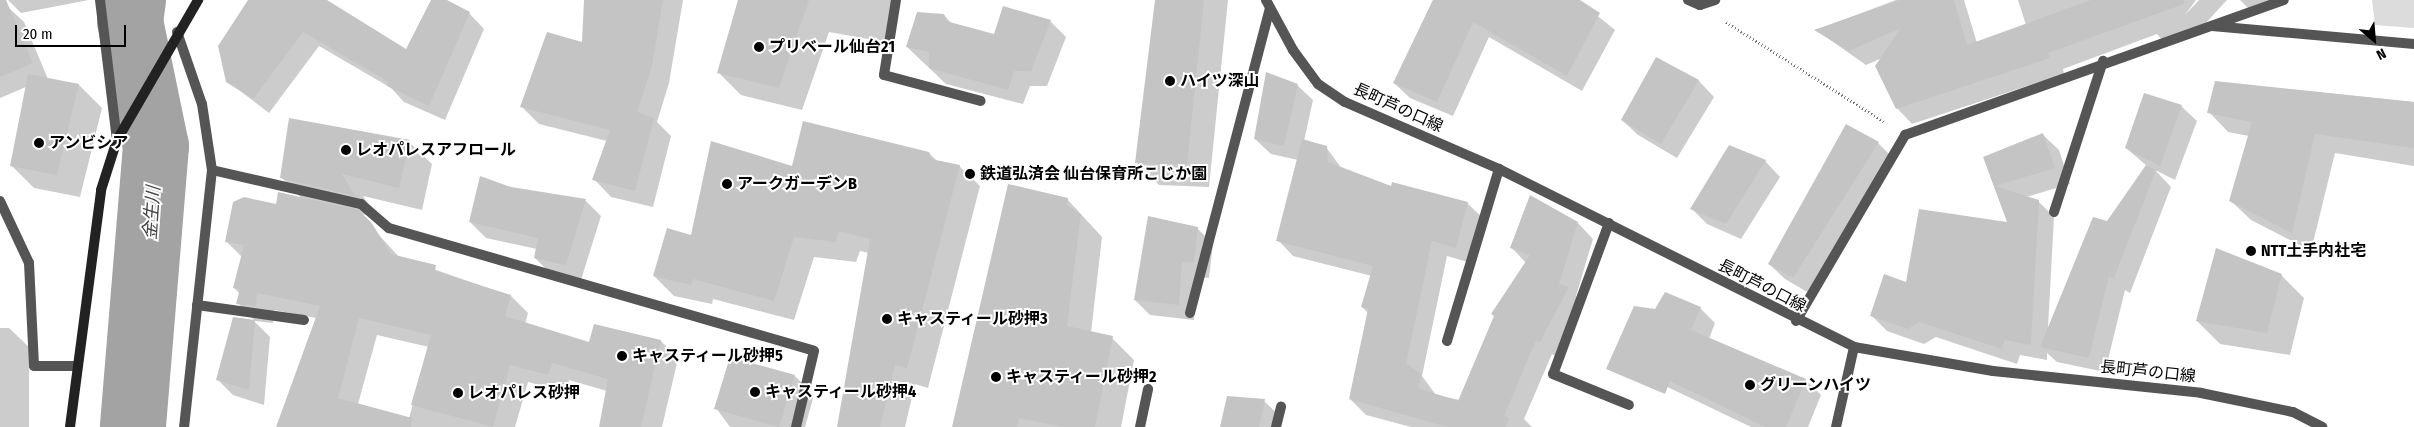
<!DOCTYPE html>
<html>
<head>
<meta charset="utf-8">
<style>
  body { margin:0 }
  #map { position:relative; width:2414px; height:427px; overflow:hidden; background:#fff; font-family:"Fira Sans Condensed","Noto Sans JP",sans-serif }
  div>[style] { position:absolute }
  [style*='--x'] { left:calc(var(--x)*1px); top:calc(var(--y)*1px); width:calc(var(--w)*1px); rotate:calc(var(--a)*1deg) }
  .green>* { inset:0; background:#dcdcdc }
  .shadow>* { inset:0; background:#0003 }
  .river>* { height:66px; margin:-33px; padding:0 33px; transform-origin:33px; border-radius:33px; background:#a3a3a3 }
  .building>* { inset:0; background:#c4c4c4 }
  .path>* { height:3px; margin-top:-1.5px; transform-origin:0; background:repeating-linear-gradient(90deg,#777 0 1px,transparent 0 3.5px) }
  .lane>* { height:10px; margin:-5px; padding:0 5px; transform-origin:5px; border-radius:5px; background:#555 }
  .street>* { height:10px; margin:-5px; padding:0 5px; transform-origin:5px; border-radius:5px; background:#555 }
  .secondary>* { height:10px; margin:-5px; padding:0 5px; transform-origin:5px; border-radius:5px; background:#222 }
  .dots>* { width:14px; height:14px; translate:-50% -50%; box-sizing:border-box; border:2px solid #fff; border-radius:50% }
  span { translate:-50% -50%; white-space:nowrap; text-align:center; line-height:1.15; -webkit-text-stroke:4px #fff; paint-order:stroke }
  .poi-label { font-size:16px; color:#000; font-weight:700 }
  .left { translate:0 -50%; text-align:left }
  .street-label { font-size:16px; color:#000 }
  .water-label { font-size:18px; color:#444; font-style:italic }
  .north { position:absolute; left:2349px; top:15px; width:50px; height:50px; -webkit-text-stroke:4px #fff; paint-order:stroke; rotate:153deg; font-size:14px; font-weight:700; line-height:20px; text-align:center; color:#000 }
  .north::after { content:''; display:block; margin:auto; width:18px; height:22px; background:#000; clip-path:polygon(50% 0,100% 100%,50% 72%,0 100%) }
  .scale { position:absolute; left:15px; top:25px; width:111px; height:22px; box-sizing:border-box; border:2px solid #000; border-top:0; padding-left:6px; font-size:15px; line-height:18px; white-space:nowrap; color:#000; -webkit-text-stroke:4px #fff; paint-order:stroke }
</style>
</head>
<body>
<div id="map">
  <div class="green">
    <i style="clip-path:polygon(2372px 0,2414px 0,2414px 28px,2375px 25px)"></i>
  </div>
  <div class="shadow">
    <i style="clip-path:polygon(8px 0,89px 0,21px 13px)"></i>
    <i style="clip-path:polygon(248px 0,322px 0,407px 50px,432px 0,444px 0,469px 13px,484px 29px,445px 120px,404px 102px,391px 88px,319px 46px,269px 113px,227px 81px,251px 3px)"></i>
    <i style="clip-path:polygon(586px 0,683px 0,669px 83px,657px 122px,671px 136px,653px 207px,611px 197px,594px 179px,607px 141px,539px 124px,522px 107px,583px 44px)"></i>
    <i style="clip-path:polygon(740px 0,893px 0,890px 43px,829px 32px,802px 110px,741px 95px,718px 72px)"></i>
    <i style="clip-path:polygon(1156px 0,1228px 0,1209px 187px,1159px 185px,1136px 162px)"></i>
    <i style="clip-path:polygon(1433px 0,1578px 0,1615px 30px,1582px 91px,1489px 37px,1453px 116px,1410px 98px,1394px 83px)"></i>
    <i style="clip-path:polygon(1896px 0,1964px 0,1977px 43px,2026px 25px,2018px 0,2196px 0,2185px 15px,2199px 0,2227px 0,2204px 25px,2164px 42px,2157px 34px,2063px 69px,2064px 74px,1912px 124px,1897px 108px,1882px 58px,1866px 65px,1816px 30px)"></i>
    <i style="clip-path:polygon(2240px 0,2282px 0,2250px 10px)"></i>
    <i style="clip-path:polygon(8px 7px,24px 22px,48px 79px,79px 85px,102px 108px,80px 197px,34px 188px,11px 165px,26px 87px,0 98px,0 10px)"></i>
    <i style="clip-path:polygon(944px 15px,952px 24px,995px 36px,1050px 21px,1066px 37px,1047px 86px,1030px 86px,1023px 104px,946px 84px,907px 47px)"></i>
    <i style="clip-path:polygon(1656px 59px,1699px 81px,1714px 97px,1677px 158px,1638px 135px,1622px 120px)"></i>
    <i style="clip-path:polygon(2216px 82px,2414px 102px,2414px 166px,2335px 153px,2311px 251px,2251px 220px,2231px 201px,2249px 136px,2228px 132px,2209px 112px)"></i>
    <i style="clip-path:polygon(1297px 85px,1313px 100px,1304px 141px,1326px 147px,1342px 169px,1392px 187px,1467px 203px,1483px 218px,1471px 263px,1447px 256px,1422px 376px,1436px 395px,1460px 400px,1526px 263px,1511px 247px,1531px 197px,1578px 223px,1593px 239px,1576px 296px,1583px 304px,1556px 357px,1552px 354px,1524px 419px,1532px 427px,1411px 427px,1366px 415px,1350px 399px,1368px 313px,1362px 307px,1372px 276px,1293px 256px,1278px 240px,1298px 160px,1271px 154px,1255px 139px)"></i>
    <i style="clip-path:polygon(2181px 106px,2197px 121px,2175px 180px,2155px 170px,2171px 187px,2130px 293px,2125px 290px,2105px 372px,2057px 362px,2047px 353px,2047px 360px,2020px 355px,2017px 364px,1936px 337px,1924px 344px,1887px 331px,1871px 315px,1907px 284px,2009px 224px,1984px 158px,2043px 135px,2059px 150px,2070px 184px,2026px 197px,2038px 201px,2054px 217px,2048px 328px,2108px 223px,2147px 166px,2126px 148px)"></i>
    <i style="clip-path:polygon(evenodd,409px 142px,432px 164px,422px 210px,363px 196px,376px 217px,360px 214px,399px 257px,511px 296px,528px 313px,525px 324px,590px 344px,661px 341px,678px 359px,662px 427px,600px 427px,607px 391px,569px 380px,566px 392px,528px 382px,515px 427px,277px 427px,316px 318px,274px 310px,273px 323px,255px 321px,238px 303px,240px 294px,234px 288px,242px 257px,226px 241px,277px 206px,302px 199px,282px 178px,409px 142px,377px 335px,429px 347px,409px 418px,358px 404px,377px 335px)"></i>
    <i style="clip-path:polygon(1878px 143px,1893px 158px,1809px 293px,1785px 279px,1769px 264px)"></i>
    <i style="clip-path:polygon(929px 153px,937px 161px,959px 166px,980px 186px,928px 388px,915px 384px,905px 427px,838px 427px,869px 253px,860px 251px,856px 262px,814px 257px,794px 320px,713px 299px,712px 304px,674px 296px,654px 276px,692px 237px,793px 168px)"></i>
    <i style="clip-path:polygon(1765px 161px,1780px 177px,1741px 239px,1707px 224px,1692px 209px)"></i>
    <i style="clip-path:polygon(510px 188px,586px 201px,601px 216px,581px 280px,551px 274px,535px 258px,537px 249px,486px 238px,470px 222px)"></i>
    <i style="clip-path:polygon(1067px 199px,1102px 237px,1091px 333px,1112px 338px,1134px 360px,1121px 427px,954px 427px)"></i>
    <i style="clip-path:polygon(1197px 228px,1213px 244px,1209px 278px,1197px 277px,1194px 320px,1150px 315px,1135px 300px)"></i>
    <i style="clip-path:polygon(2281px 275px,2304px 298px,2290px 355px,2220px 344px,2197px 321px)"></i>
    <i style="clip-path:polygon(1700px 308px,1715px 323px,1709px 339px,1806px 380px,1821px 395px,1808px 427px,1751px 427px,1630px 369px,1656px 311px)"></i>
    <i style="clip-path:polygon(254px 321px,270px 337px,264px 405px,233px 395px,218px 380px)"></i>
    <i style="clip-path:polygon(0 328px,9px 328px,29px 347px,29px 427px,0 427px)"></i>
    <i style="clip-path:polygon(795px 376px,814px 395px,805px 427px,730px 427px,716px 408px)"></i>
    <i style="clip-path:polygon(1264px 401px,1280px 416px,1277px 427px,1221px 427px)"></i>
  </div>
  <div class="river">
    <i style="--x:133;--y:0;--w:21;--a:98"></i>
    <i style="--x:130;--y:21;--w:128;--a:78.3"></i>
    <i style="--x:156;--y:146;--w:282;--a:94.7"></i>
  </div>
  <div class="building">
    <i style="clip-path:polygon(0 0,6px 0,33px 63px,0 77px)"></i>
    <i style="clip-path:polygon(248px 0,327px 0,406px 49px,431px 0,447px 0,470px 12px,429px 106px,387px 86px,389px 82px,303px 32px,253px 99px,226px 82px,218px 46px)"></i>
    <i style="clip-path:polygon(584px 0,663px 0,652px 66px,637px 112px,654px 118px,635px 191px,592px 180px,610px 130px,520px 107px,547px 32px,582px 42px)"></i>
    <i style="clip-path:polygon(738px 0,809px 0,779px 88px,717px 73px)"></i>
    <i style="clip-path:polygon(1155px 0,1204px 0,1187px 165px,1135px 163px)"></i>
    <i style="clip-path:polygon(1433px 0,1580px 0,1600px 13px,1567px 76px,1473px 22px,1437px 102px,1393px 83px)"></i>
    <i style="clip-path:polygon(1900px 0,1954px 0,1967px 45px,2091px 0,2184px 0,2184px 4px,2048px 53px,2050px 58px,1896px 109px,1875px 66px,1901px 28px,1849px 51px,1814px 30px)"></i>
    <i style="clip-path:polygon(1003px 6px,1051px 20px,1031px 71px,1014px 71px,1008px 90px,929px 68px,929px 52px,906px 47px,917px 12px,944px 14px,946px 21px,994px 34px)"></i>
    <i style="clip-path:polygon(1656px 57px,1699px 80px,1661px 144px,1621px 120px)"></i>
    <i style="clip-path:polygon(1266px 72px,1298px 84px,1284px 146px,1254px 139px)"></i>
    <i style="clip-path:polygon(28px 74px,79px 84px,57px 175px,10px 166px)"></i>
    <i style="clip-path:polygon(2215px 81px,2414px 102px,2414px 148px,2315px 134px,2292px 233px,2229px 201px,2252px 122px,2207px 113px)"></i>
    <i style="clip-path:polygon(2144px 93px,2182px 105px,2160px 166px,2125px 148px)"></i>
    <i style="clip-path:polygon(289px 118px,410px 140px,399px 188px,342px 174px,355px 196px,280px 178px)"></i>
    <i style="clip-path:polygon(803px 121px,929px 152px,931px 159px,960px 165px,907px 368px,895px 365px,880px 427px,837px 427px,870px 239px,839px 231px,836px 242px,794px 237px,774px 301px,693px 279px,691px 285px,653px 276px,667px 228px,691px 235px,711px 141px,792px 166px)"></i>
    <i style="clip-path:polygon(1846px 124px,1879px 142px,1793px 278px,1768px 264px)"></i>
    <i style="clip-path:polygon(2043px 133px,2055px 168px,1995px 186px,2039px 200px,2031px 345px,2005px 340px,2002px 349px,1919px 322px,1908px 329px,1870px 316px,1884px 274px,1906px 282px,1919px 209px,2007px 222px,1983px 157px)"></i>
    <i style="clip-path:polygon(1302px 139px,1327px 146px,1328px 162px,1391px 186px,1392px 182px,1468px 202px,1456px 248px,1432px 241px,1406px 364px,1422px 374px,1418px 388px,1458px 401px,1494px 316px,1491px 314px,1530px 255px,1510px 248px,1530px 195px,1578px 222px,1559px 284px,1569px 287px,1540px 342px,1536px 340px,1504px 416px,1509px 418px,1506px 427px,1447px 427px,1349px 399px,1368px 309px,1361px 307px,1373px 266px,1276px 241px)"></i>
    <i style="clip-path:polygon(1729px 145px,1766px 160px,1726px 224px,1690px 209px)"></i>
    <i style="clip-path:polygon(2146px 165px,2156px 170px,2114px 278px,2109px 276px,2089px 358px,2040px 347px,2093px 217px,2107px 221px)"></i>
    <i style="clip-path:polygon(480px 176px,511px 187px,586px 199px,566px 265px,534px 258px,538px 238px,469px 222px)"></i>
    <i style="clip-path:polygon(1008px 184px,1068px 198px,1067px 205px,1081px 214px,1067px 326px,1113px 336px,1095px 427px,1062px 427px,1019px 418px,1017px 427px,952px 427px)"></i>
    <i style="clip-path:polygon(278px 192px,358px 210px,371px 222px,391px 254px,436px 265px,435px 271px,511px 295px,505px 316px,589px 342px,594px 324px,661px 340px,641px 427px,599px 427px,608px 379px,552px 363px,548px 375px,510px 365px,493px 427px,411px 405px,431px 335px,359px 318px,338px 398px,412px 418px,411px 427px,276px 427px,320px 306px,257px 293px,256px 306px,236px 304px,240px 289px,233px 288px,244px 245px,225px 242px,233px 202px,244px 197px,276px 204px)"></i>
    <i style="clip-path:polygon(1148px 216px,1198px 227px,1194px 262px,1182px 262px,1179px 305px,1134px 300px)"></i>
    <i style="clip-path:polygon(2216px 248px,2282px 274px,2267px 333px,2196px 321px)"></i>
    <i style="clip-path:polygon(1665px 292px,1701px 307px,1691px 330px,1806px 379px,1786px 427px,1765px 427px,1670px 381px,1665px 394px,1606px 369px,1634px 306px,1655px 309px)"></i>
    <i style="clip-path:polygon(233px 317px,255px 320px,249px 390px,216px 380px)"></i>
    <i style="clip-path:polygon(730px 357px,795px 375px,779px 427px,714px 409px)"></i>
    <i style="clip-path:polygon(1227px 396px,1265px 399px,1259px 427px,1220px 427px)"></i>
  </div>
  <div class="path">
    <i style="--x:1726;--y:22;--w:188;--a:32.2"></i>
  </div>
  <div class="lane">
    <i style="--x:896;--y:0;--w:76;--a:99.1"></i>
    <i style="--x:884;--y:75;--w:100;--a:15"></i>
    <i style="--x:1609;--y:223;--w:161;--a:110.3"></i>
    <i style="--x:1553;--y:374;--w:82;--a:22.2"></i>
    <i style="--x:197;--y:305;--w:108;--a:8"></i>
    <i style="--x:1190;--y:313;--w:315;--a:-75.3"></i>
    <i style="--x:1447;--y:341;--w:180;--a:-73.2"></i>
    <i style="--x:1140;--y:427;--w:39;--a:-78"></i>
    <i style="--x:1276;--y:427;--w:21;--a:-76"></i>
    <i style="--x:1836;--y:427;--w:82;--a:-77.3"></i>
  </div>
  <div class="street">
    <i style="--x:100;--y:0;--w:141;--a:83.1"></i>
    <i style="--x:1266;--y:0;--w:57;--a:61.6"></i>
    <i style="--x:1293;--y:50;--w:42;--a:53.7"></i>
    <i style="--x:1318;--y:84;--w:32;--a:34"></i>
    <i style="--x:1345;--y:102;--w:168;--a:23.5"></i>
    <i style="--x:1499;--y:169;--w:397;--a:26.6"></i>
    <i style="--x:1854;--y:347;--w:141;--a:9.8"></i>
    <i style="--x:1993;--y:371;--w:209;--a:6"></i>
    <i style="--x:2201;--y:393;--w:94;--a:11.7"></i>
    <i style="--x:2293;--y:412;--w:33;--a:27"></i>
    <i style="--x:1688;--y:0;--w:13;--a:23"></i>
    <i style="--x:1700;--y:5;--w:16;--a:-18"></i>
    <i style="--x:2212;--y:26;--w:203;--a:5.1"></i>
    <i style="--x:177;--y:32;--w:76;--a:70.9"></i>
    <i style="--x:202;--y:104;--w:67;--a:81.4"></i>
    <i style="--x:212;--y:170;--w:259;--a:96.2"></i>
    <i style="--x:212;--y:170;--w:153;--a:12.9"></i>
    <i style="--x:361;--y:204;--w:37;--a:41"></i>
    <i style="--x:389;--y:228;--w:442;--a:16.1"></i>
    <i style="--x:814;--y:351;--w:78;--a:103.3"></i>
    <i style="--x:0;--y:201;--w:68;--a:64.9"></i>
    <i style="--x:29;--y:263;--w:103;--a:87.2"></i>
    <i style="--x:34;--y:366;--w:41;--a:0"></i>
    <i style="--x:2054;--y:212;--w:159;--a:-72"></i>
    <i style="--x:1796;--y:321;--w:216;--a:-59.6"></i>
    <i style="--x:1905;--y:135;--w:402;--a:-19.6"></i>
  </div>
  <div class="secondary">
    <i style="--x:70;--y:427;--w:239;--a:-82.5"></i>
    <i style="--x:101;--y:190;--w:52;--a:-72.3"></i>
    <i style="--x:117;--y:140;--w:162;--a:-59.9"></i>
  </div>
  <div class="dots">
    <i style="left:759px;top:47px;background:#000"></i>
    <i style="left:1170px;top:81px;background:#000"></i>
    <i style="left:39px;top:143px;background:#000"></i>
    <i style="left:346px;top:150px;background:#000"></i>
    <i style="left:970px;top:174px;background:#000"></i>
    <i style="left:727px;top:184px;background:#000"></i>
    <i style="left:2251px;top:251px;background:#000"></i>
    <i style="left:887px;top:319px;background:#000"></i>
    <i style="left:622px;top:356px;background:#000"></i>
    <i style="left:996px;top:377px;background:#000"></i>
    <i style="left:1750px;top:385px;background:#000"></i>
    <i style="left:755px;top:392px;background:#000"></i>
    <i style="left:458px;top:393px;background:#000"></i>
  </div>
  <div class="poi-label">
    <span class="left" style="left:769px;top:47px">プリベール仙台21</span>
    <span class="left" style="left:1180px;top:81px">ハイツ深山</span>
    <span class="left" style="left:49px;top:143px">アンビシア</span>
    <span class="left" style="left:356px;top:150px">レオパレスアフロール</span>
    <span class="left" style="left:980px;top:174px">鉄道弘済会 仙台保育所こじか園</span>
    <span class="left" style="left:737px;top:184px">アークガーデンB</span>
    <span class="left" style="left:2261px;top:251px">NTT土手内社宅</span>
    <span class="left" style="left:897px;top:319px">キャスティール砂押3</span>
    <span class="left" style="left:632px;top:356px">キャスティール砂押5</span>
    <span class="left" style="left:1006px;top:377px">キャスティール砂押2</span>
    <span class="left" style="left:1760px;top:385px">グリーンハイツ</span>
    <span class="left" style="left:765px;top:392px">キャスティール砂押4</span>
    <span class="left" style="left:468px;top:393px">レオパレス砂押</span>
  </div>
  <div class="street-label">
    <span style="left:1398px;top:108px;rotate:24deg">長町芦の口線</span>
    <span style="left:1762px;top:286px;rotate:27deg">長町芦の口線</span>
    <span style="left:2148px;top:372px;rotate:6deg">長町芦の口線</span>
  </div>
  <div class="water-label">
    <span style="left:152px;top:213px;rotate:-86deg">金生川</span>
  </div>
  <div class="north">N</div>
  <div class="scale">20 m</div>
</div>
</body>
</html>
